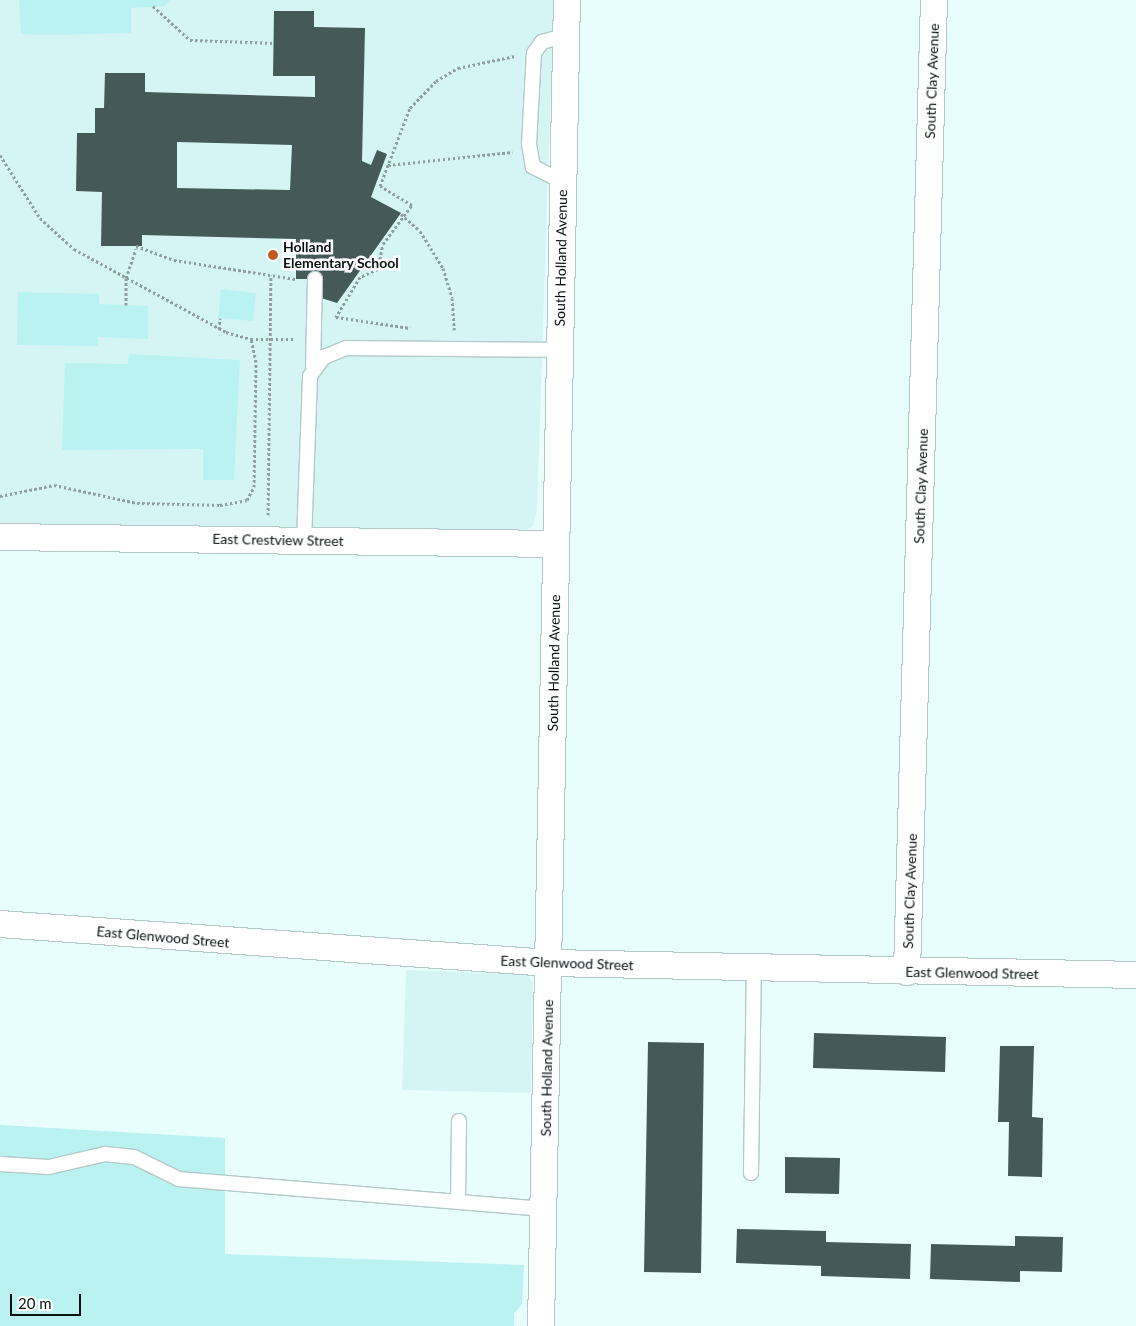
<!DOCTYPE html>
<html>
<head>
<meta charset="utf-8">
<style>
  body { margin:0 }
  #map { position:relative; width:1136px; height:1326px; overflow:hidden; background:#e8fefd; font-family:Lato,sans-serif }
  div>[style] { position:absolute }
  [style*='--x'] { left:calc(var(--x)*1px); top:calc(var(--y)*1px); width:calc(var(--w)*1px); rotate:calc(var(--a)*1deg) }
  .built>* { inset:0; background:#d5f5f4 }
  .green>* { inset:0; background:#baf2f1 }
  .building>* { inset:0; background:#465959 }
  .path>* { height:3px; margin-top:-1.5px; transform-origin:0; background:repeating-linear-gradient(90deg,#8f9f9f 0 2.5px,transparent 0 5px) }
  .roads { filter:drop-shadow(1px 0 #b3c9c8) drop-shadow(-1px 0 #b3c9c8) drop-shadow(0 1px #b3c9c8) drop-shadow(0 -1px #b3c9c8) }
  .service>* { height:14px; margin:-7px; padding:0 7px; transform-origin:7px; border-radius:7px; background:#fff }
  .minor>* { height:26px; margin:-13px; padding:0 13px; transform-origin:13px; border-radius:13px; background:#fff }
  .dots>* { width:14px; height:14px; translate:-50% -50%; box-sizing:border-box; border:2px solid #fff; border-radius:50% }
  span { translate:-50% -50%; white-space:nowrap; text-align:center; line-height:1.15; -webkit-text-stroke:5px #fff; paint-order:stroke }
  .street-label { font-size:14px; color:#091111 }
  .poi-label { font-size:14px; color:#091111; font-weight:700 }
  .left { translate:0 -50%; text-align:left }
  .scale { position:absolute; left:10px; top:1294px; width:71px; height:22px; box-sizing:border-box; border:2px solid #091111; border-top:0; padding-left:6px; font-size:15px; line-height:18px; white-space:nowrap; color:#091111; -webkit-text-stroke:4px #fff; paint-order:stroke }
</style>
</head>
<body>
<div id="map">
  <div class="built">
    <i style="clip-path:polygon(0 0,554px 0,537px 511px,533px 526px,523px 532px,0 524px)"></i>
    <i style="clip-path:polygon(406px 970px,528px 975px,533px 983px,531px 1093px,402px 1090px)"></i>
  </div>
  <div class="green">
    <i style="clip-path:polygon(19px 0,170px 0,165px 6px,131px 8px,131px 33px,47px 35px,21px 34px)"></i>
    <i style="clip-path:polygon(221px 289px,256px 293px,253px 321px,218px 318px)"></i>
    <i style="clip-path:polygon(18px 292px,99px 294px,99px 304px,148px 306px,148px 339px,98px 337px,98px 346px,17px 345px)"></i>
    <i style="clip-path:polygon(129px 354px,240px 360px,234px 480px,203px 480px,203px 449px,62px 450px,65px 363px,128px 364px)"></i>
    <i style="clip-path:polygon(0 1125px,225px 1138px,225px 1254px,524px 1265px,522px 1304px,514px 1314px,514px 1326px,0 1326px)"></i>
  </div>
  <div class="building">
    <i style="clip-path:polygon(evenodd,274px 11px,314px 11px,314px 27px,365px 28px,362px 161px,371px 165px,377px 150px,387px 154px,371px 197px,401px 213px,337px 303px,321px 298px,321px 279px,296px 279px,296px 239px,142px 235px,142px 246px,101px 246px,102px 192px,76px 191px,77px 133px,95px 133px,95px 108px,104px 108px,105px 73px,145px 73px,145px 92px,315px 97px,315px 76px,273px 76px,274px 11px,177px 142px,292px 145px,290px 190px,177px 188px,177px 142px)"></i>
    <i style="clip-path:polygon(814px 1033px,946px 1037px,945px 1072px,813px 1068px)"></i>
    <i style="clip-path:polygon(648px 1042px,704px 1043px,701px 1273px,644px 1272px)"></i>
    <i style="clip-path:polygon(1000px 1046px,1034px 1046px,1032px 1117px,1043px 1118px,1042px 1177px,1008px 1176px,1009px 1122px,998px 1122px)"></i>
    <i style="clip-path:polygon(785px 1157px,840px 1158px,839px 1194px,785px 1193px)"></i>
    <i style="clip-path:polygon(737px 1229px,826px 1231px,826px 1242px,911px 1244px,910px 1279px,821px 1276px,821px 1266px,736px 1263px)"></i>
    <i style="clip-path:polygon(1015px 1236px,1063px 1237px,1062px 1272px,1020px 1271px,1020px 1282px,930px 1279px,931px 1244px,1015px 1246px)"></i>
  </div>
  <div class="path">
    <i style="--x:153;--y:6;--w:50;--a:42.6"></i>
    <i style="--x:190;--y:40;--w:84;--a:2"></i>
    <i style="--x:0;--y:155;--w:75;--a:57.6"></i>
    <i style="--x:40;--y:218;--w:46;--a:42.4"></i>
    <i style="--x:74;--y:249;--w:173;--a:28.6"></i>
    <i style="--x:226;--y:332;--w:26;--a:16"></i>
    <i style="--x:251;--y:339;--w:44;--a:0"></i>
    <i style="--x:388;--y:165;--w:125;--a:-6"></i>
    <i style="--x:401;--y:214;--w:25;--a:42"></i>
    <i style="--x:420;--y:231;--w:44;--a:58.1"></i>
    <i style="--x:443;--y:268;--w:31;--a:73"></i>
    <i style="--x:452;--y:298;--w:32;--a:86"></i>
    <i style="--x:136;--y:246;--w:40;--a:20.2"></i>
    <i style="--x:174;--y:260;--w:123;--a:8.9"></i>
    <i style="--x:368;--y:261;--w:13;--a:39"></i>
    <i style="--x:378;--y:269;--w:20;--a:156"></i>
    <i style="--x:360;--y:277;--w:47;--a:121"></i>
    <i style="--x:336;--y:317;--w:75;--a:8.5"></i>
    <i style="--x:378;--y:269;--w:25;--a:-79"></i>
    <i style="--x:383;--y:244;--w:49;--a:-53.4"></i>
    <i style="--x:412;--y:205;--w:37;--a:-149"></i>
    <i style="--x:380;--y:186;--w:84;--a:-69"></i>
    <i style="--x:410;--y:108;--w:37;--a:-46"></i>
    <i style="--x:436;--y:81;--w:26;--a:-31"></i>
    <i style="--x:458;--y:68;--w:58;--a:-11.9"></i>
    <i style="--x:126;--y:305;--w:27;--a:-90"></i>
    <i style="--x:126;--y:278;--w:31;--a:-71"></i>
    <i style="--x:219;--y:329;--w:11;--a:-85"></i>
    <i style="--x:0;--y:496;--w:55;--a:-11.5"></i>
    <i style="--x:54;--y:485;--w:85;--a:12.2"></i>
    <i style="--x:137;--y:503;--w:83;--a:1.4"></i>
    <i style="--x:220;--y:505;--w:27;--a:-10"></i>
    <i style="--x:247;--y:500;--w:15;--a:-62"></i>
    <i style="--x:254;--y:487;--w:125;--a:-89.1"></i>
    <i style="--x:256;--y:362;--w:24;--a:-102"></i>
    <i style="--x:268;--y:515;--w:240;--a:-89.3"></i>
  </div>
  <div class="roads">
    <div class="service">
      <i style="--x:563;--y:182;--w:34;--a:-153"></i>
      <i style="--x:533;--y:167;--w:23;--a:-100"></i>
      <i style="--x:529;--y:144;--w:91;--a:-86.9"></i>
      <i style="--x:534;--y:53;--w:14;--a:-54"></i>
      <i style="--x:542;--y:42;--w:25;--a:-16"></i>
      <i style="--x:313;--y:367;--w:88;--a:-88.7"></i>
      <i style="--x:304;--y:541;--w:165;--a:-87.9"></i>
      <i style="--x:310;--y:376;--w:24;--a:-54"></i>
      <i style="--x:324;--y:357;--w:24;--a:-22"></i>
      <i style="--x:346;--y:348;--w:213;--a:0.5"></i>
      <i style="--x:0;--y:1164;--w:49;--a:3.5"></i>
      <i style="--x:49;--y:1167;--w:57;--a:-13.1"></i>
      <i style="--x:105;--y:1154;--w:29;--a:6"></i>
      <i style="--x:134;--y:1157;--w:50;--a:26.1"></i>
      <i style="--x:179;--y:1179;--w:366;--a:4.7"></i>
      <i style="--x:751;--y:1173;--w:205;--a:-89.2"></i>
      <i style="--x:458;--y:1202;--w:81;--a:-89.3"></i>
    </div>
    <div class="minor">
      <i style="--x:0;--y:537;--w:556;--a:0.72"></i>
      <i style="--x:0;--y:924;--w:551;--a:4.06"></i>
      <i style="--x:550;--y:963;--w:586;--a:1.17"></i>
      <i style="--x:907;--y:972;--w:972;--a:-88.41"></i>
      <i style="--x:541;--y:1326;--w:1326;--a:-88.88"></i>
    </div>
  </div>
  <div class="dots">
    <i style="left:273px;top:255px;background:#bf5b27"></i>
  </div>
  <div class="street-label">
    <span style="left:932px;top:81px;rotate:-88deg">South Clay Avenue</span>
    <span style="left:561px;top:258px;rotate:-89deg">South Holland Avenue</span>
    <span style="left:921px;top:486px;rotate:-88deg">South Clay Avenue</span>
    <span style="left:278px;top:540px;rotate:1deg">East Crestview Street</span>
    <span style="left:554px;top:663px;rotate:-89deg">South Holland Avenue</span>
    <span style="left:910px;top:891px;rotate:-88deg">South Clay Avenue</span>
    <span style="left:163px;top:937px;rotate:5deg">East Glenwood Street</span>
    <span style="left:567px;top:963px;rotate:2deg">East Glenwood Street</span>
    <span style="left:972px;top:973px;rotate:1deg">East Glenwood Street</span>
    <span style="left:547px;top:1068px;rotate:-89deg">South Holland Avenue</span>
  </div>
  <div class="poi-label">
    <span class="left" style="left:283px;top:255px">Holland<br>Elementary School</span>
  </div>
  <div class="scale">20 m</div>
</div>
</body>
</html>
